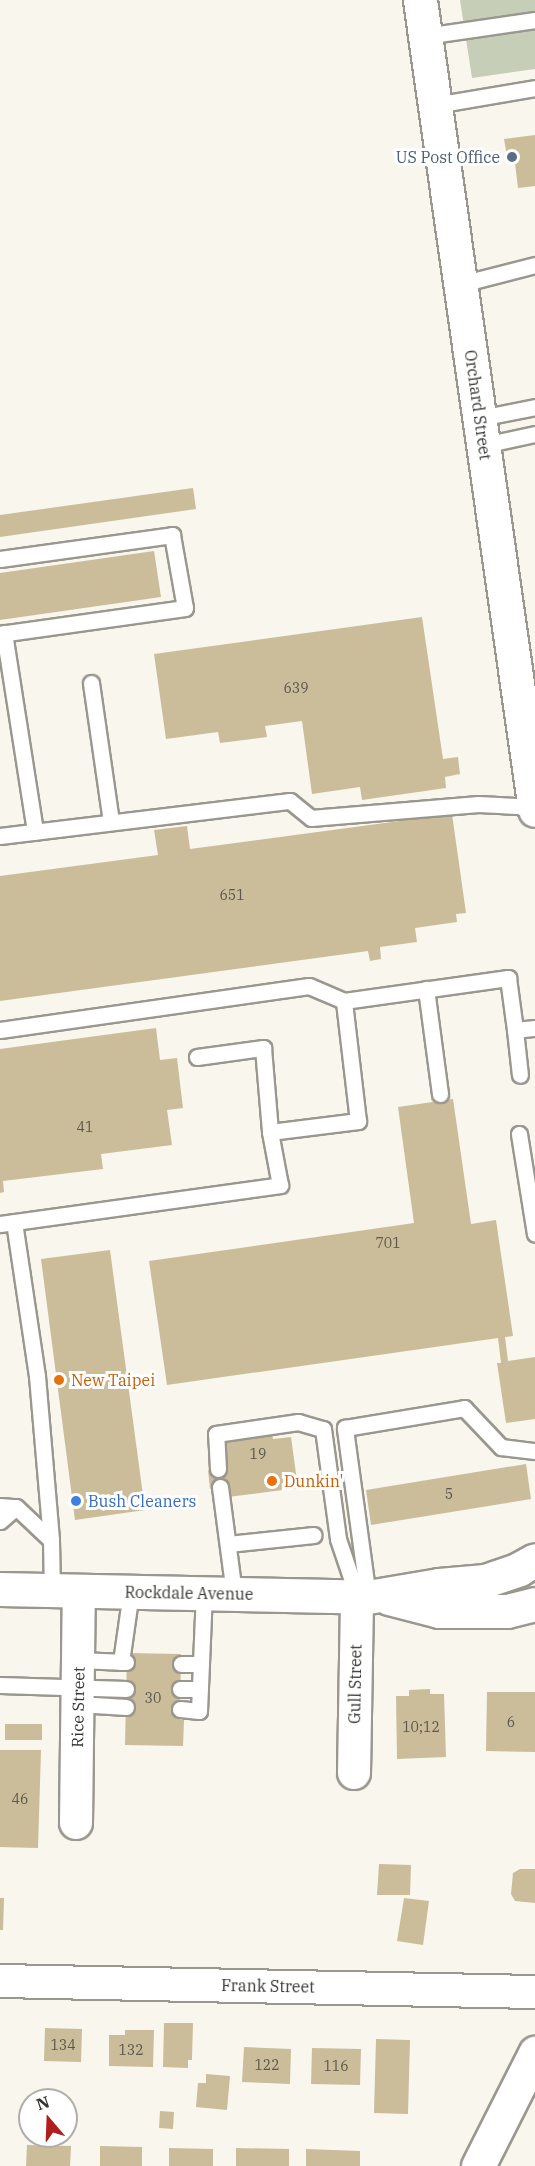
<!DOCTYPE html>
<html>
<head>
<meta charset="utf-8">
<style>
  body { margin:0 }
  #map { position:relative; width:535px; height:2166px; overflow:hidden; background:#f9f6ee; font-family:"IBM Plex Serif",serif }
  div>[style] { position:absolute }
  [style*='--x'] { left:calc(var(--x)*1px); top:calc(var(--y)*1px); width:calc(var(--w)*1px); rotate:calc(var(--a)*1deg) }
  .green>* { inset:0; background:#c6ceb7 }
  .building>* { inset:0; background:#cbbd9a }
  .roads { filter:drop-shadow(2px 0 #9a978f) drop-shadow(-2px 0 #9a978f) drop-shadow(0 2px #9a978f) drop-shadow(0 -2px #9a978f) }
  .service>* { height:15px; margin:-7.5px; padding:0 7.5px; transform-origin:7.5px; border-radius:7.5px; background:#fff }
  .minor>* { height:32px; margin:-16px; padding:0 16px; transform-origin:16px; border-radius:16px; background:#fff }
  .tertiary>* { height:33px; margin:-16.5px; padding:0 16.5px; transform-origin:16.5px; border-radius:16.5px; background:#fff }
  .secondary>* { height:33px; margin:-16.5px; padding:0 16.5px; transform-origin:16.5px; border-radius:16.5px; background:#fff }
  .dots>* { width:16px; height:16px; translate:-50% -50%; box-sizing:border-box; border:3px solid #fff; border-radius:50% }
  span { translate:-50% -50%; white-space:nowrap; text-align:center; line-height:1.15; -webkit-text-stroke:6px #fff; paint-order:stroke }
  .number-label { font-size:14px; color:#5b574c }
  .number-label span { -webkit-text-stroke-width:0 }
  .service-label { font-size:16px; color:#4e5e75 }
  .right { translate:-100% -50%; text-align:right }
  .street-label { font-size:16px; color:#363532 }
  .food-label { font-size:16px; color:#c56008 }
  .left { translate:0 -50%; text-align:left }
  .shop-label { font-size:16px; color:#366cbe }
  .north { position:absolute; left:18px; top:2088px; width:60px; height:60px; box-sizing:border-box; background:#fff; border:2px solid #afaead; border-radius:50%; rotate:341deg; font-size:16px; font-weight:700; line-height:24px; text-align:center; color:#363532 }
  .north::after { content:''; display:block; margin:auto; width:21px; height:27px; background:#b01f1d; clip-path:polygon(50% 0,100% 100%,50% 72%,0 100%) }
</style>
</head>
<body>
<div id="map">
  <div class="green">
    <i style="clip-path:polygon(460px 0,535px 0,535px 69px,472px 78px)"></i>
  </div>
  <div class="building">
    <i style="clip-path:polygon(535px 135px,535px 186px,518px 188px,515px 163px,508px 163px,504px 139px)"></i>
    <i style="clip-path:polygon(193px 488px,196px 509px,0 537px,0 515px)"></i>
    <i style="clip-path:polygon(154px 551px,161px 597px,0 620px,0 573px)"></i>
    <i style="clip-path:polygon(422px 617px,443px 759px,458px 757px,460px 774px,445px 777px,446px 788px,362px 800px,360px 787px,312px 794px,302px 721px,265px 726px,267px 737px,220px 743px,218px 732px,166px 739px,154px 654px)"></i>
    <i style="clip-path:polygon(452px 814px,466px 913px,456px 914px,457px 922px,415px 928px,417px 942px,380px 947px,381px 959px,370px 961px,368px 951px,0 1001px,0 876px,158px 855px,154px 830px,187px 826px,190px 849px)"></i>
    <i style="clip-path:polygon(156px 1028px,160px 1060px,177px 1058px,183px 1108px,167px 1110px,172px 1145px,101px 1154px,103px 1169px,3px 1181px,4px 1192px,0 1193px,0 1049px)"></i>
    <i style="clip-path:polygon(453px 1099px,471px 1224px,496px 1220px,513px 1336px,505px 1337px,508px 1361px,535px 1357px,535px 1419px,506px 1423px,497px 1363px,501px 1363px,498px 1338px,167px 1385px,149px 1261px,414px 1223px,398px 1107px)"></i>
    <i style="clip-path:polygon(110px 1250px,145px 1510px,75px 1520px,41px 1259px)"></i>
    <i style="clip-path:polygon(272px 1431px,273px 1439px,291px 1437px,298px 1488px,228px 1497px,227px 1487px,210px 1489px,208px 1470px,225px 1468px,221px 1438px)"></i>
    <i style="clip-path:polygon(526px 1464px,531px 1499px,371px 1525px,366px 1490px)"></i>
    <i style="clip-path:polygon(127px 1653px,181px 1654px,180px 1720px,184px 1720px,183px 1746px,125px 1745px)"></i>
    <i style="clip-path:polygon(430px 1689px,430px 1694px,444px 1694px,446px 1757px,397px 1759px,396px 1696px,409px 1696px,409px 1690px)"></i>
    <i style="clip-path:polygon(487px 1692px,535px 1692px,535px 1752px,486px 1751px)"></i>
    <i style="clip-path:polygon(5px 1724px,42px 1724px,42px 1740px,5px 1740px)"></i>
    <i style="clip-path:polygon(0 1750px,41px 1750px,38px 1848px,0 1847px)"></i>
    <i style="clip-path:polygon(379px 1864px,411px 1865px,410px 1895px,377px 1895px)"></i>
    <i style="clip-path:polygon(535px 1869px,535px 1903px,515px 1901px,511px 1894px,513px 1873px,520px 1869px)"></i>
    <i style="clip-path:polygon(0 1898px,4px 1898px,3px 1930px,0 1930px)"></i>
    <i style="clip-path:polygon(404px 1898px,429px 1901px,423px 1945px,397px 1941px)"></i>
    <i style="clip-path:polygon(164px 2023px,193px 2023px,192px 2060px,188px 2060px,188px 2068px,163px 2067px)"></i>
    <i style="clip-path:polygon(45px 2028px,82px 2029px,81px 2062px,44px 2061px)"></i>
    <i style="clip-path:polygon(125px 2030px,154px 2030px,153px 2067px,109px 2066px,109px 2035px,125px 2035px)"></i>
    <i style="clip-path:polygon(376px 2039px,410px 2040px,408px 2114px,374px 2113px)"></i>
    <i style="clip-path:polygon(244px 2047px,291px 2049px,290px 2084px,242px 2082px)"></i>
    <i style="clip-path:polygon(312px 2048px,361px 2049px,360px 2085px,311px 2084px)"></i>
    <i style="clip-path:polygon(206px 2074px,230px 2076px,227px 2110px,196px 2107px,198px 2083px,206px 2083px)"></i>
    <i style="clip-path:polygon(160px 2111px,174px 2112px,173px 2129px,159px 2128px)"></i>
    <i style="clip-path:polygon(27px 2145px,71px 2146px,70px 2166px,26px 2166px)"></i>
    <i style="clip-path:polygon(100px 2146px,142px 2147px,142px 2166px,100px 2166px)"></i>
    <i style="clip-path:polygon(169px 2148px,213px 2149px,213px 2166px,169px 2166px)"></i>
    <i style="clip-path:polygon(236px 2148px,289px 2149px,289px 2166px,236px 2166px)"></i>
    <i style="clip-path:polygon(306px 2149px,360px 2151px,360px 2166px,306px 2166px)"></i>
  </div>
  <div class="roads">
    <div class="service">
      <i style="--x:425;--y:36;--w:111;--a:-8.3"></i>
      <i style="--x:435;--y:105;--w:101;--a:-9.6"></i>
      <i style="--x:461;--y:284;--w:76;--a:-14.4"></i>
      <i style="--x:480;--y:418;--w:56;--a:-11.3"></i>
      <i style="--x:484;--y:445;--w:52;--a:-12.2"></i>
      <i style="--x:0;--y:559;--w:174;--a:-7.9"></i>
      <i style="--x:172;--y:535;--w:74;--a:79.9"></i>
      <i style="--x:185;--y:608;--w:187;--a:172"></i>
      <i style="--x:4;--y:633;--w:201;--a:81.1"></i>
      <i style="--x:91;--y:683;--w:140;--a:81.8"></i>
      <i style="--x:0;--y:836;--w:292;--a:-6.9"></i>
      <i style="--x:290;--y:801;--w:27;--a:39"></i>
      <i style="--x:311;--y:818;--w:168;--a:-4.8"></i>
      <i style="--x:478;--y:804;--w:57;--a:3"></i>
      <i style="--x:426;--y:989;--w:106;--a:82.4"></i>
      <i style="--x:0;--y:1030;--w:312;--a:-8.1"></i>
      <i style="--x:309;--y:986;--w:38;--a:23"></i>
      <i style="--x:344;--y:1001;--w:166;--a:-8"></i>
      <i style="--x:508;--y:978;--w:52;--a:82.3"></i>
      <i style="--x:515;--y:1030;--w:20;--a:-6"></i>
      <i style="--x:515;--y:1030;--w:45;--a:83.7"></i>
      <i style="--x:197;--y:1057;--w:67;--a:-7.8"></i>
      <i style="--x:263;--y:1048;--w:84;--a:85.2"></i>
      <i style="--x:519;--y:1134;--w:101;--a:80.9"></i>
      <i style="--x:14;--y:1222;--w:156;--a:81.5"></i>
      <i style="--x:37;--y:1376;--w:165;--a:85.1"></i>
      <i style="--x:0;--y:1224;--w:283;--a:-7.9"></i>
      <i style="--x:280;--y:1185;--w:54;--a:-100.7"></i>
      <i style="--x:270;--y:1132;--w:89;--a:-7.1"></i>
      <i style="--x:358;--y:1121;--w:121;--a:-96.7"></i>
      <i style="--x:218;--y:1469;--w:35;--a:-93"></i>
      <i style="--x:216;--y:1434;--w:83;--a:-8.3"></i>
      <i style="--x:298;--y:1422;--w:26;--a:16"></i>
      <i style="--x:323;--y:1429;--w:111;--a:82.2"></i>
      <i style="--x:338;--y:1539;--w:59;--a:71.3"></i>
      <i style="--x:220;--y:1487;--w:108;--a:82.5"></i>
      <i style="--x:0;--y:1506;--w:16;--a:4"></i>
      <i style="--x:16;--y:1507;--w:48;--a:43.3"></i>
      <i style="--x:51;--y:1540;--w:51;--a:88.9"></i>
      <i style="--x:0;--y:1521;--w:21;--a:-41"></i>
      <i style="--x:228;--y:1544;--w:86;--a:-6"></i>
      <i style="--x:368;--y:1597;--w:171;--a:-97.8"></i>
      <i style="--x:345;--y:1428;--w:121;--a:-9.5"></i>
      <i style="--x:464;--y:1408;--w:54;--a:46.5"></i>
      <i style="--x:501;--y:1447;--w:34;--a:7"></i>
      <i style="--x:78;--y:1660;--w:48;--a:2.4"></i>
      <i style="--x:121;--y:1662;--w:71;--a:-81.9"></i>
      <i style="--x:181;--y:1664;--w:20;--a:0"></i>
      <i style="--x:0;--y:1685;--w:126;--a:1.8"></i>
      <i style="--x:180;--y:1689;--w:20;--a:0"></i>
      <i style="--x:78;--y:1704;--w:48;--a:3.6"></i>
      <i style="--x:180;--y:1709;--w:19;--a:6"></i>
      <i style="--x:199;--y:1711;--w:117;--a:-87.6"></i>
    </div>
    <div class="minor">
      <i style="--x:354;--y:1773;--w:178;--a:-89"></i>
      <i style="--x:76;--y:1823;--w:232;--a:-89.3"></i>
      <i style="--x:0;--y:1981;--w:535;--a:1.18"></i>
    </div>
    <div class="tertiary">
      <i style="--x:420;--y:0;--w:818;--a:81.92"></i>
    </div>
    <div class="secondary">
      <i style="--x:0;--y:1589;--w:368;--a:1.2"></i>
      <i style="--x:368;--y:1597;--w:72;--a:-9.6"></i>
      <i style="--x:439;--y:1585;--w:46;--a:-5"></i>
      <i style="--x:485;--y:1581;--w:36;--a:-19"></i>
      <i style="--x:519;--y:1569;--w:18;--a:-29"></i>
      <i style="--x:389;--y:1598;--w:52;--a:14.6"></i>
      <i style="--x:439;--y:1611;--w:68;--a:0"></i>
      <i style="--x:507;--y:1611;--w:29;--a:-14"></i>
      <i style="--x:478;--y:2166;--w:127;--a:-63.2"></i>
    </div>
  </div>
  <div class="dots">
    <i style="left:512px;top:157px;background:#5c6f8a"></i>
    <i style="left:59px;top:1380px;background:#e8710a"></i>
    <i style="left:272px;top:1481px;background:#e8710a"></i>
    <i style="left:76px;top:1501px;background:#3f7fe0"></i>
  </div>
  <div class="number-label">
    <span style="left:296px;top:688px">639</span>
    <span style="left:232px;top:895px">651</span>
    <span style="left:85px;top:1127px">41</span>
    <span style="left:388px;top:1243px">701</span>
    <span style="left:258px;top:1454px">19</span>
    <span style="left:449px;top:1494px">5</span>
    <span style="left:153px;top:1698px">30</span>
    <span style="left:511px;top:1722px">6</span>
    <span style="left:421px;top:1727px">10;12</span>
    <span style="left:20px;top:1799px">46</span>
    <span style="left:63px;top:2045px">134</span>
    <span style="left:131px;top:2050px">132</span>
    <span style="left:267px;top:2065px">122</span>
    <span style="left:336px;top:2066px">116</span>
  </div>
  <div class="service-label">
    <span class="right" style="left:500px;top:157px">US Post Office</span>
  </div>
  <div class="street-label">
    <span style="left:478px;top:405px;rotate:82deg">Orchard Street</span>
    <span style="left:189px;top:1593px;rotate:1deg">Rockdale Avenue</span>
    <span style="left:355px;top:1684px;rotate:-89deg">Gull Street</span>
    <span style="left:78px;top:1707px;rotate:-89deg">Rice Street</span>
    <span style="left:268px;top:1986px;rotate:1deg">Frank Street</span>
  </div>
  <div class="food-label">
    <span class="left" style="left:71px;top:1380px">New Taipei</span>
    <span class="left" style="left:284px;top:1481px">Dunkin'</span>
  </div>
  <div class="shop-label">
    <span class="left" style="left:88px;top:1501px">Bush Cleaners</span>
  </div>
  <div class="north">N</div>
</div>
</body>
</html>
